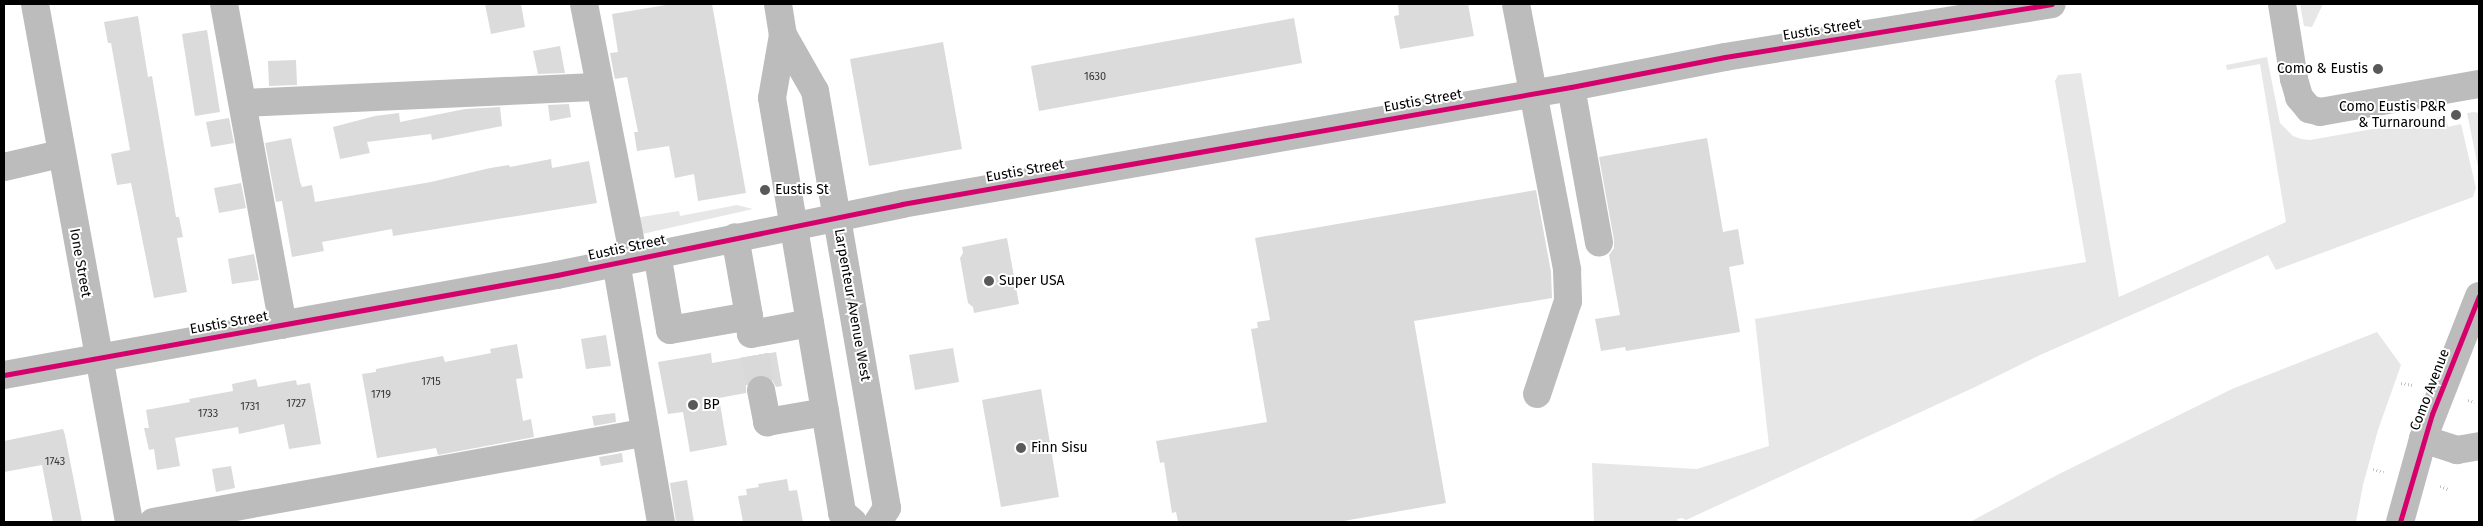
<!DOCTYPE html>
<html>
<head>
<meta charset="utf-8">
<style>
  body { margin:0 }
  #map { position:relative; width:2483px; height:526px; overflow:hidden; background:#fff; font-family:"Fira Sans",sans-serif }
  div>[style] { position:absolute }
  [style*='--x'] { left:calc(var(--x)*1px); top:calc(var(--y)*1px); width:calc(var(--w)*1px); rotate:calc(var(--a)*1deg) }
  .green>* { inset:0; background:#e7e7e7 }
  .building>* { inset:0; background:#dbdbdb }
  .minor-tunnel>* { height:28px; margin-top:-14px; transform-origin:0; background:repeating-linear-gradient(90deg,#d9d9d9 0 28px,transparent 0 42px) }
  .path>* { height:3px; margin-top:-1.5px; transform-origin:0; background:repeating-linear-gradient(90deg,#c2c2c2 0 1px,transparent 0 3.5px) }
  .minor>* { height:28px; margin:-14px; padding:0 14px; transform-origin:14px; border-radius:14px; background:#bcbcbc }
  .major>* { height:28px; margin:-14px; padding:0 14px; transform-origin:14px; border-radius:14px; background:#bcbcbc }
  .cycleway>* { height:5px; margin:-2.5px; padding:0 2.5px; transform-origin:2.5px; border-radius:2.5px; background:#d6006c }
  .dots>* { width:14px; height:14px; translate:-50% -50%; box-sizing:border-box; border:2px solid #fff; border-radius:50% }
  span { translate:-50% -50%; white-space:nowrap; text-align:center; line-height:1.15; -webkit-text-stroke:4px #fff; paint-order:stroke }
  .number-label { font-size:11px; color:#373737 }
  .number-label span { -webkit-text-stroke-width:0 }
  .street-label { font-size:14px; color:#000 }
  .poi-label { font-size:14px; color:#000 }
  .right { translate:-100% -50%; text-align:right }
  .left { translate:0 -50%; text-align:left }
  .frame { position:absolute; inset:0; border:5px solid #000; pointer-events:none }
</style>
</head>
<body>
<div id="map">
  <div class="green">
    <i style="clip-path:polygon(2300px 4px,2323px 4px,2312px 27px,2304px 26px)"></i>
    <i style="clip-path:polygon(2267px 57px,2280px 123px,2293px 136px,2301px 139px,2310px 140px,2446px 116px,2448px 127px,2461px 124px,2476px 188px,2473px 197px,2276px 270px,2268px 255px,2040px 355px,1975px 387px,1686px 520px,1682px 518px,1677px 519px,1678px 522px,1594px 522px,1592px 463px,1697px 469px,1769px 446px,1755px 319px,2086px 262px,2055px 81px,2058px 75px,2081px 73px,2119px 297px,2286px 222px,2260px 64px,2227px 70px,2226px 65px)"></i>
    <i style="clip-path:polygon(2474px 112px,2479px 113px,2479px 172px,2467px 113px)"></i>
    <i style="clip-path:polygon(737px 205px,753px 209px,638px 235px,635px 218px,679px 211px,680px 216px)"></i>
    <i style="clip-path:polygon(2377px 332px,2401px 365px,2378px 430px,2363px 485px,2356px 522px,1970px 522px,2059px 474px,2232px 389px)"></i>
  </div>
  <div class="building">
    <i style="clip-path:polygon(485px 4px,521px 4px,525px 27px,491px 34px)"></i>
    <i style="clip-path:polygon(672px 4px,712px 4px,746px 193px,698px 201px,694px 174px,675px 178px,669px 146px,637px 151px,634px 132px,638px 132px,627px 77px,615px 79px,614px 75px,610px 53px,618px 52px,612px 14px)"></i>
    <i style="clip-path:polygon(1408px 4px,1468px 4px,1474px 36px,1400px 49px,1394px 16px,1399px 15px,1398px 5px)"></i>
    <i style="clip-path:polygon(138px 16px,148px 77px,152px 76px,176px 217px,179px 217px,183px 237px,177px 238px,187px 292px,154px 298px,131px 183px,117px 185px,111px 154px,130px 150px,111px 43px,108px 43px,104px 22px)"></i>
    <i style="clip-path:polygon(1294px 18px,1302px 63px,1039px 111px,1031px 66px)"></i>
    <i style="clip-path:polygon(207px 30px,220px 112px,195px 116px,182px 34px)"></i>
    <i style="clip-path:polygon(943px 42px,962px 149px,869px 166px,850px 59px)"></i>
    <i style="clip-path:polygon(560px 46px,565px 73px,538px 74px,533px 51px)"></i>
    <i style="clip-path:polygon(296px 60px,297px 85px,269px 86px,268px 61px)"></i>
    <i style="clip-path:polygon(569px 104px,571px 117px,550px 121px,548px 105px)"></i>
    <i style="clip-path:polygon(500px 107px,502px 126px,432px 140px,431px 134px,367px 142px,370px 153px,340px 159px,333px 127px,375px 116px,399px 113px,400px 122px,465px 109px)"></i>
    <i style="clip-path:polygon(229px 118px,234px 143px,211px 147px,206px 122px)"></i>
    <i style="clip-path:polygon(291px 138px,300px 182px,302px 187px,312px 185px,315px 202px,431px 182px,490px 168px,509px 165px,510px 167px,551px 159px,552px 168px,589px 161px,597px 203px,393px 236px,392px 229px,322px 242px,324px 251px,292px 257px,282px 201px,276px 202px,265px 143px)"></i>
    <i style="clip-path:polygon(1707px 138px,1723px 232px,1738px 229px,1744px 264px,1729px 267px,1740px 332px,1626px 351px,1625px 347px,1601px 351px,1595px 319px,1620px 315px,1609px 255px,1614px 248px,1614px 240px,1599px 157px)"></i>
    <i style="clip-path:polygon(241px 183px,246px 208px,219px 213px,214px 188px)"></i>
    <i style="clip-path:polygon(1536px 190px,1551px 272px,1552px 298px,1414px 321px,1446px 503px,1338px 522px,1178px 522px,1176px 512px,1172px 513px,1164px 462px,1160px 463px,1156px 441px,1267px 422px,1251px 329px,1258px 328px,1257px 322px,1270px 320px,1255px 238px)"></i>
    <i style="clip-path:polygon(1007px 238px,1019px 304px,974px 313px,973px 307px,968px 303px,960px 258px,963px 253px,962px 247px)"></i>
    <i style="clip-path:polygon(254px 254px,259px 280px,232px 284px,228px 259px)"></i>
    <i style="clip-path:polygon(606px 335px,611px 366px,586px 369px,581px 339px)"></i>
    <i style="clip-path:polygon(517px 344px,523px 378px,516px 379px,523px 421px,531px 419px,534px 437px,438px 455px,436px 448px,377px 458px,362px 374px,376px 372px,376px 369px,443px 356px,445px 362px,491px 353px,490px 349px)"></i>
    <i style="clip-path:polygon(953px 348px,959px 382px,915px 390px,909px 355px)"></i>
    <i style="clip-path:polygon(776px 352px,782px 386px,776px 387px,772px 380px,767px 375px,759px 375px,750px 378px,746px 385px,746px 393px,719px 398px,727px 445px,690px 452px,683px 412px,668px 414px,658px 362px,711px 353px,712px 363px)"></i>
    <i style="clip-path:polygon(256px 379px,258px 387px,296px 380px,297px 385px,310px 383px,321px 444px,289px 449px,284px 424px,239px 434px,238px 427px,175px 438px,180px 466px,157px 470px,154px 449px,149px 450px,144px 428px,149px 428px,146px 410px,190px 402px,189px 399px,233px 391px,232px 384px)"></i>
    <i style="clip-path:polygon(1041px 389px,1059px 497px,1001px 507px,982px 400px)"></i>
    <i style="clip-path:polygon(615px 413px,616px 422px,594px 426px,592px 416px)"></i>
    <i style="clip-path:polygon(63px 429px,65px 435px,82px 522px,53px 522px,42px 465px,4px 472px,4px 441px)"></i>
    <i style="clip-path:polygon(622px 453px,623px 462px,601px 466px,599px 457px)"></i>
    <i style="clip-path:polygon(231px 466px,235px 488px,216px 492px,212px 469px)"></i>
    <i style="clip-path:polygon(787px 479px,789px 491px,797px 490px,803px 522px,743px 522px,738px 496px,747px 495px,746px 489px,759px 487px,758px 484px)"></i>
    <i style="clip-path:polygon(687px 480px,694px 522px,676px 522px,670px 483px)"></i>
  </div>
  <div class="minor-tunnel">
    <i style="--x:755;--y:355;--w:36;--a:80"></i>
  </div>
  <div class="path">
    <i style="--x:2401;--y:383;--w:13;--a:9"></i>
    <i style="--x:2468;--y:400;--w:7;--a:16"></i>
    <i style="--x:2373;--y:469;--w:11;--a:15"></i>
    <i style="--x:2440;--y:486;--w:9;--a:21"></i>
  </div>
  <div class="minor">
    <i style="--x:35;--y:4;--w:526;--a:79.71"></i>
    <i style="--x:224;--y:4;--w:326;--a:79.6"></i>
    <i style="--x:584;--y:4;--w:259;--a:78.9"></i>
    <i style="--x:1516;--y:4;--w:271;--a:79.1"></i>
    <i style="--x:1567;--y:270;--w:31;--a:88"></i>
    <i style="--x:1568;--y:301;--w:98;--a:108.4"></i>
    <i style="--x:2282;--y:4;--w:76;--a:80.9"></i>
    <i style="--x:2294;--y:79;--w:19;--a:74"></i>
    <i style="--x:2299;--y:97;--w:16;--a:50"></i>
    <i style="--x:2309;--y:109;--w:11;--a:15"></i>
    <i style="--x:2320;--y:112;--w:161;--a:-10"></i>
    <i style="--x:1571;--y:87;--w:158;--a:79.8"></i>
    <i style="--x:243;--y:103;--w:357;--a:-2.6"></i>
    <i style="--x:4;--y:167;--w:57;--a:-13.1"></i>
    <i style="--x:657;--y:253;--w:78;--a:80.4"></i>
    <i style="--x:670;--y:330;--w:80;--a:-10"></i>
    <i style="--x:749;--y:316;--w:80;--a:-100"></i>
    <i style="--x:616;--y:262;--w:264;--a:80.2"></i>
    <i style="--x:749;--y:316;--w:18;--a:84"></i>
    <i style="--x:751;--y:334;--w:60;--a:-10.6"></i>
    <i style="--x:4;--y:375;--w:562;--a:-10.25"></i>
    <i style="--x:557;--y:275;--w:352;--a:-11.6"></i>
    <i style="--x:902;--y:204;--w:679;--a:-9.92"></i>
    <i style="--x:1571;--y:87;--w:157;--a:-11"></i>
    <i style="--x:1725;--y:57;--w:331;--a:-9.2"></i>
    <i style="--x:761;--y:390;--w:33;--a:79"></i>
    <i style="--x:767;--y:422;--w:59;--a:-9.8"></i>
    <i style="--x:153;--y:522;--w:500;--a:-10.3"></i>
    <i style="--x:2400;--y:522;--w:86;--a:-74.5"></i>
  </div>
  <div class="major">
    <i style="--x:778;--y:4;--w:31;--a:81"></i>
    <i style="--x:783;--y:35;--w:64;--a:60.3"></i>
    <i style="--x:815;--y:91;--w:423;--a:80.2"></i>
    <i style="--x:887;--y:508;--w:17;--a:123"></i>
    <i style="--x:783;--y:35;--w:64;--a:99.9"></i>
    <i style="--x:772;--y:98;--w:421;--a:80.4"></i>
    <i style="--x:842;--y:513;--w:14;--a:39"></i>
    <i style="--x:2479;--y:296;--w:154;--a:111.4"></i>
    <i style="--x:2423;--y:439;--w:36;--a:18"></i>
    <i style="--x:2457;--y:450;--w:22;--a:-10"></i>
  </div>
  <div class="cycleway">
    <i style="--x:4;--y:375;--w:562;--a:-10.25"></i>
    <i style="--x:557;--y:275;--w:352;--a:-11.6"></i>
    <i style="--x:902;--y:204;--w:679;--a:-9.92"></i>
    <i style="--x:1571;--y:87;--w:157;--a:-11"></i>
    <i style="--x:1725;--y:57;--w:331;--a:-9.2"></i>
    <i style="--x:2400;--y:522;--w:113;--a:-73.5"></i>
    <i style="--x:2432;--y:414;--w:127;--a:-68.3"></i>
  </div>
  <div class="dots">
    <i style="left:2378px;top:69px;background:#595959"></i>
    <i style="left:2456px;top:115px;background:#595959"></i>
    <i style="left:765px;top:190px;background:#595959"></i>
    <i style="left:989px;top:281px;background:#595959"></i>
    <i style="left:693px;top:405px;background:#595959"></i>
    <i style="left:1021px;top:448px;background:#595959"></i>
  </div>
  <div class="number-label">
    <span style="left:1095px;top:77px">1630</span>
    <span style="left:431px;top:382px">1715</span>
    <span style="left:381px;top:395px">1719</span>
    <span style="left:296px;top:404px">1727</span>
    <span style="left:250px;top:407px">1731</span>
    <span style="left:208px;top:414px">1733</span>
    <span style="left:55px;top:462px">1743</span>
  </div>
  <div class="street-label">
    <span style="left:1822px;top:30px;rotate:-9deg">Eustis Street</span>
    <span style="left:1423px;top:101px;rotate:-10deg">Eustis Street</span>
    <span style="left:1025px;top:171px;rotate:-10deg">Eustis Street</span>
    <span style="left:627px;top:248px;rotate:-12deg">Eustis Street</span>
    <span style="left:80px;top:263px;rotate:80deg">Ione Street</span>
    <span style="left:852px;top:305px;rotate:80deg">Larpenteur Avenue West</span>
    <span style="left:229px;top:323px;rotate:-10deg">Eustis Street</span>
    <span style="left:2430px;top:390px;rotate:-69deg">Como Avenue</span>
  </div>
  <div class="poi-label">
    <span class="right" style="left:2368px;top:69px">Como &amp; Eustis</span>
    <span class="right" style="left:2446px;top:115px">Como Eustis P&amp;R<br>&amp; Turnaround</span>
    <span class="left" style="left:775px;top:190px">Eustis St</span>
    <span class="left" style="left:999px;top:281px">Super USA</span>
    <span class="left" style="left:703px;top:405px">BP</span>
    <span class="left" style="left:1031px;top:448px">Finn Sisu</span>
  </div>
  <div class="frame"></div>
</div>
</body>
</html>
